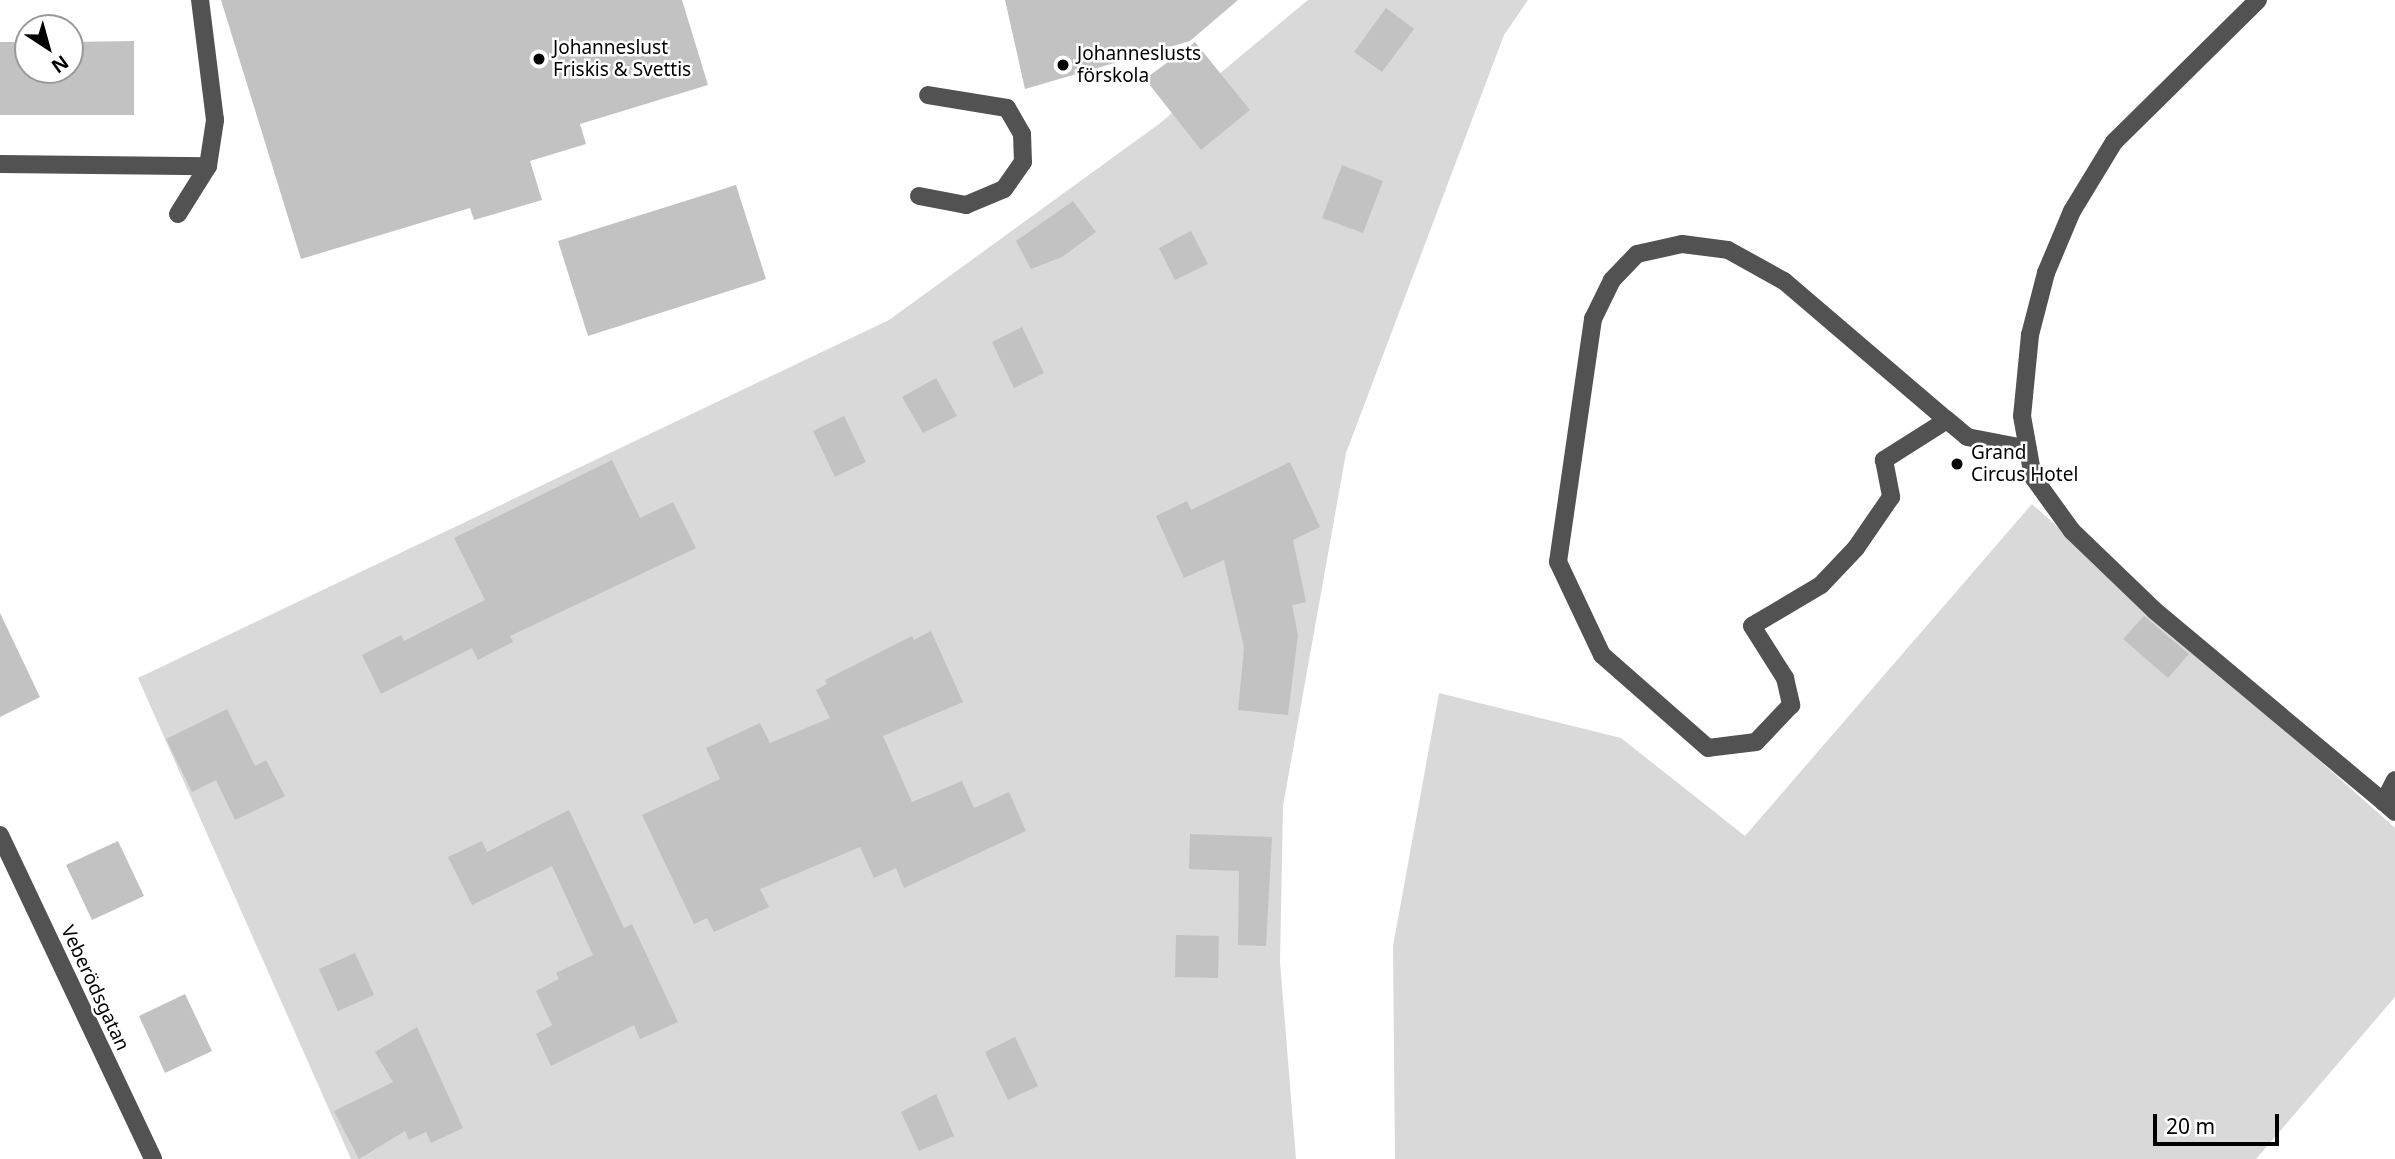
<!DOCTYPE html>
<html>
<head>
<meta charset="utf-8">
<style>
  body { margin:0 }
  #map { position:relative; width:2395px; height:1159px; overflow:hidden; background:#fff; font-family:"Noto Sans",sans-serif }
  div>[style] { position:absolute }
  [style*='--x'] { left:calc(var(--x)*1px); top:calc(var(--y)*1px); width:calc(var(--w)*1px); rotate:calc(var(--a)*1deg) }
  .green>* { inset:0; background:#d9d9d9 }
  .building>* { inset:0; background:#c2c2c2 }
  .minor>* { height:18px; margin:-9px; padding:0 9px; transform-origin:9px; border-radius:9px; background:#525252 }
  .dots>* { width:19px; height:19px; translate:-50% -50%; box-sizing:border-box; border:4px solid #fff; border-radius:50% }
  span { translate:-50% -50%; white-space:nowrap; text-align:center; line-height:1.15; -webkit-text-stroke:5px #fff; paint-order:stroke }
  .poi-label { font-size:19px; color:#000 }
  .left { translate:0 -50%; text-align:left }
  .street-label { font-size:19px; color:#000 }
  .north { position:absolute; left:14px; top:14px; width:70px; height:70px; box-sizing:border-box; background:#fff; border:2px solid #999; border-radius:50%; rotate:144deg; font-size:19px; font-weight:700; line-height:28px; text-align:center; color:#000 }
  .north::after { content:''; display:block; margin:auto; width:24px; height:32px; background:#000; clip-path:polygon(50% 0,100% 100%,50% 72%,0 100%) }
  .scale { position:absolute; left:2153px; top:1114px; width:126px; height:32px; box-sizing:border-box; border:4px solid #000; border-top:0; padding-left:9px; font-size:21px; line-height:24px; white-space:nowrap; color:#000; -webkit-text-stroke:5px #fff; paint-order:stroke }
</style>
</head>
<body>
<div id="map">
  <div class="green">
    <i style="clip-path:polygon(1308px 0,1528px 0,1504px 35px,1346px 453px,1283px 806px,1280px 962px,1296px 1159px,351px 1159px,138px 678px,889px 320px,1159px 124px)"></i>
    <i style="clip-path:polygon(2032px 504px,2395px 828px,2395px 997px,2256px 1159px,1395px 1159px,1393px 946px,1439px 693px,1621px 738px,1745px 836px)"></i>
  </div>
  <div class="building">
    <i style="clip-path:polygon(221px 0,682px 0,708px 85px,580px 124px,586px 144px,530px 161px,542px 200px,474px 220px,470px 208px,301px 259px)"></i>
    <i style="clip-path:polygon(1005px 0,1238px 0,1190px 41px,1025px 89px)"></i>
    <i style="clip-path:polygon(1386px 8px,1414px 29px,1382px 72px,1354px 52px)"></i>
    <i style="clip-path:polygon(134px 41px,134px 115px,0 115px,0 42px,28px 42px,28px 70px,70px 70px,70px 42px)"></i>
    <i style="clip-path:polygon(1195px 42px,1250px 110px,1201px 150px,1145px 79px)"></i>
    <i style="clip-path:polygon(1342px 165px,1383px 181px,1363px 233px,1322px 218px)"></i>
    <i style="clip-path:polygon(736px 185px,766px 279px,588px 336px,558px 241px)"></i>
    <i style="clip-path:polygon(1073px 201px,1096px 232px,1062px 257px,1031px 269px,1016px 241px)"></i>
    <i style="clip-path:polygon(1191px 231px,1208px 264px,1175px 280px,1159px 248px)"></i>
    <i style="clip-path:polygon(1022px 327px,1044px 373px,1014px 388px,992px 342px)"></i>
    <i style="clip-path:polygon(936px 378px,957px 416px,923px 433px,902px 397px)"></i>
    <i style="clip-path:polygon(844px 416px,866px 462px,835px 477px,813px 431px)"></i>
    <i style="clip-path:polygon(612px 460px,640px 518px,673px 502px,696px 548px,510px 636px,513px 642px,478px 660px,472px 648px,381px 694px,362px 655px,401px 635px,404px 641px,485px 600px,454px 538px)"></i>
    <i style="clip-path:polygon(1290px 462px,1320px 527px,1293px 540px,1306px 602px,1292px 605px,1298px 635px,1288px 715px,1238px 710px,1244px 648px,1224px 560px,1184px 578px,1156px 516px,1187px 501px,1191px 510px)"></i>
    <i style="clip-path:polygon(0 613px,40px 697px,0 717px)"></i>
    <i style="clip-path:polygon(2144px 616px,2189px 654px,2168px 678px,2123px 639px)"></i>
    <i style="clip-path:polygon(931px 631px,963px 702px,883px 736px,912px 802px,962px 781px,974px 808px,1009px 792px,1026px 831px,904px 888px,896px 868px,874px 878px,860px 847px,760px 889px,769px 907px,714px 932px,707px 918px,694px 924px,642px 815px,720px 779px,706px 748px,760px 723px,770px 743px,830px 718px,816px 690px,827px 684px,825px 680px,912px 636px,914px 640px)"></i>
    <i style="clip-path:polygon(227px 709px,255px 766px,266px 760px,285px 796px,235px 820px,216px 780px,192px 792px,166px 739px)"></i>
    <i style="clip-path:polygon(569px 810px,624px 928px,632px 924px,678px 1022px,640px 1039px,634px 1025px,551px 1066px,536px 1034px,552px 1025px,536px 991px,559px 979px,556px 973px,593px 955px,552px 866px,472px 905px,448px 857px,482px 841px,487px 852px)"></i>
    <i style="clip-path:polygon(1190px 834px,1272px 837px,1266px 946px,1238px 945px,1239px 871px,1189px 869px)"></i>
    <i style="clip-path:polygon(118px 841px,144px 896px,92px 920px,66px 865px)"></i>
    <i style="clip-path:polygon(1176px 935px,1219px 936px,1218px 978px,1175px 977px)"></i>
    <i style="clip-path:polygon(355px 953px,374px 995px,338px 1011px,319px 969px)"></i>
    <i style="clip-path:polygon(185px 994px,212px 1051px,165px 1073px,139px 1016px)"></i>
    <i style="clip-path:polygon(417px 1027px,463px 1128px,431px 1143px,426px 1132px,409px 1140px,405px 1131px,359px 1159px,334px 1111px,393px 1082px,375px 1052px)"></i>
    <i style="clip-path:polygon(1015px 1037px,1038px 1086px,1008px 1100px,985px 1052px)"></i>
    <i style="clip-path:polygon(936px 1094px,954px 1136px,919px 1151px,901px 1112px)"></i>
  </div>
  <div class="minor">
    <i style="--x:2258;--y:0;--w:202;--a:135.4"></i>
    <i style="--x:2114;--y:142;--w:81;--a:121.3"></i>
    <i style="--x:2072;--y:211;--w:67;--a:112.8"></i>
    <i style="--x:2046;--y:273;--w:64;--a:104.5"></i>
    <i style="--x:2030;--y:335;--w:81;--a:95.6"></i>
    <i style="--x:2022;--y:416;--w:62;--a:79.8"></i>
    <i style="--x:2033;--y:477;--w:67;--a:54.2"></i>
    <i style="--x:2072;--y:531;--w:114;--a:43.9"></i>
    <i style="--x:2154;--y:610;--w:300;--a:39.9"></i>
    <i style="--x:0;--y:164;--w:208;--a:0.6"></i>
    <i style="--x:919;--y:196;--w:48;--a:10.8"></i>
    <i style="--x:966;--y:205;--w:41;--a:-22.8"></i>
    <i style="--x:1004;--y:189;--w:33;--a:-55"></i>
    <i style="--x:1023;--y:162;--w:28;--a:-92"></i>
    <i style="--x:1022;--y:134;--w:30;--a:-120"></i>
    <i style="--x:1007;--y:108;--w:80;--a:-170.7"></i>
    <i style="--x:178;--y:214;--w:57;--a:-58"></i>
    <i style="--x:208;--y:166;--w:47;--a:-81.3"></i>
    <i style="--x:215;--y:120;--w:121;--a:-97.1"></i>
    <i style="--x:1947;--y:420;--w:75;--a:147.6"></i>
    <i style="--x:1884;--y:460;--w:38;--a:79"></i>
    <i style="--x:1891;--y:497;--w:62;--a:124.5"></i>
    <i style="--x:1856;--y:548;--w:51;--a:133.4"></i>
    <i style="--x:1821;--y:585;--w:80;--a:149.3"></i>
    <i style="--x:1752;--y:626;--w:62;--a:57.6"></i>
    <i style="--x:1785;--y:678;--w:28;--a:77"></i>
    <i style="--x:1791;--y:705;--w:51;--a:133.4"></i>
    <i style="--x:1756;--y:742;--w:48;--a:172.9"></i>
    <i style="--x:1708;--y:748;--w:141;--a:-138.7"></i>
    <i style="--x:1602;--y:655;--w:103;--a:-115.3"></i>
    <i style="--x:1558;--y:562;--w:246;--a:-81.8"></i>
    <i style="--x:1593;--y:319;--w:43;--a:-64"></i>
    <i style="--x:1612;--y:280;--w:36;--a:-46"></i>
    <i style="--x:1637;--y:254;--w:46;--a:-12.5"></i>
    <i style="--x:1682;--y:244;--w:46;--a:7.4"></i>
    <i style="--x:1728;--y:250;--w:64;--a:29"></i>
    <i style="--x:1784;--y:281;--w:214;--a:40.5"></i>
    <i style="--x:1947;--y:420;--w:26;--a:40"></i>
    <i style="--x:1967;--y:437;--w:62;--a:11.1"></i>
    <i style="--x:2395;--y:780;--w:25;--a:117"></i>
    <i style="--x:2384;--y:802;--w:15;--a:42"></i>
    <i style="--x:0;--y:835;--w:358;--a:64.7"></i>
  </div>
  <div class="dots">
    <i style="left:539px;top:59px;background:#000"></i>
    <i style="left:1063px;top:65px;background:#000"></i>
    <i style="left:1957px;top:464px;background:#000"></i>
  </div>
  <div class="poi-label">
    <span class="left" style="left:553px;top:59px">Johanneslust<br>Friskis &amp; Svettis</span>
    <span class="left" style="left:1077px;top:65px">Johanneslusts<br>förskola</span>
    <span class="left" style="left:1971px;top:464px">Grand<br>Circus Hotel</span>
  </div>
  <div class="street-label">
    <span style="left:95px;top:988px;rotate:65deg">Veberödsgatan</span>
  </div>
  <div class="north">N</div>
  <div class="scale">20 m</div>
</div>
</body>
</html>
